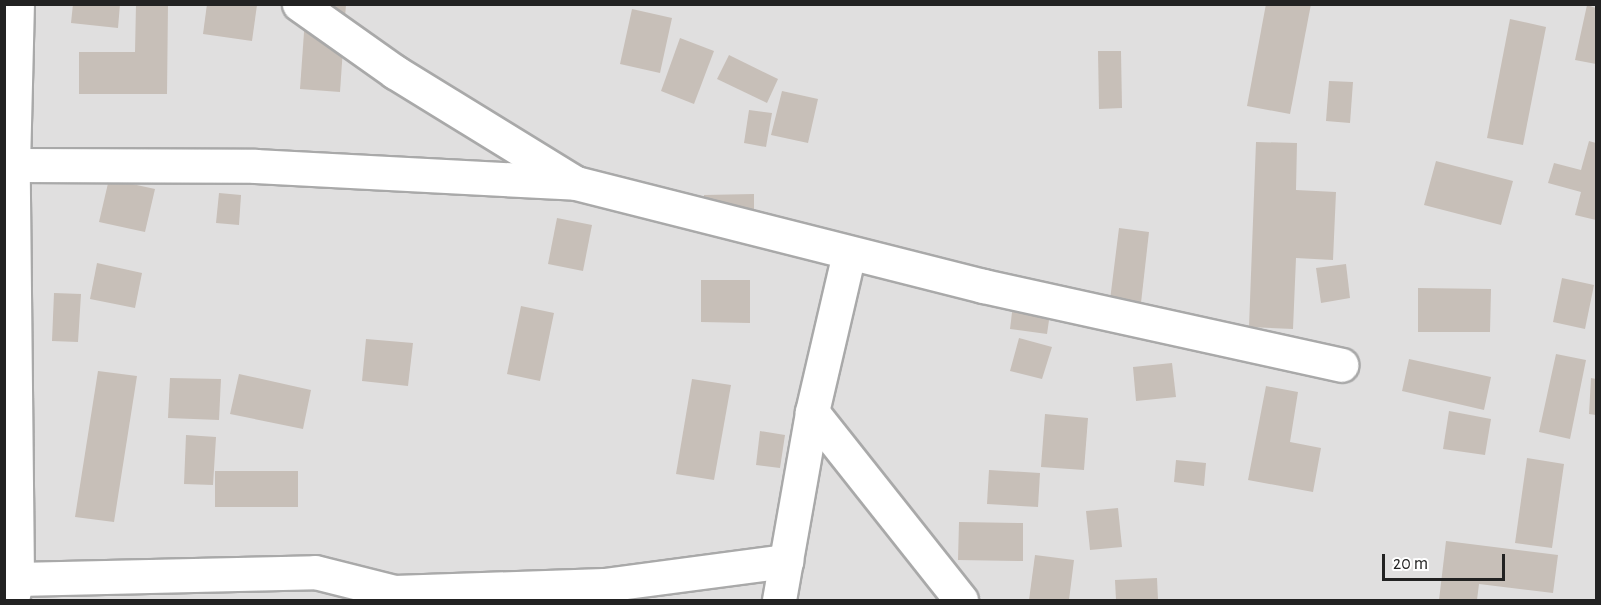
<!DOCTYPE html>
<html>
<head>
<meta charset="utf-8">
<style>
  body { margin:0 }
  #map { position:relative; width:1601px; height:605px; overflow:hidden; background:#f2efe9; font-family:"Alegreya Sans",sans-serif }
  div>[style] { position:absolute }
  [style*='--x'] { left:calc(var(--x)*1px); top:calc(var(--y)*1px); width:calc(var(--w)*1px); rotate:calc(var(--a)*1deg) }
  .residential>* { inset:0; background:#e0dfdf }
  .building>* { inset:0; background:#c7bfb8 }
  .roads { filter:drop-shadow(2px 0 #a9a9a9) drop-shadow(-2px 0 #a9a9a9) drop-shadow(0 2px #a9a9a9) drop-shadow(0 -2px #a9a9a9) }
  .minor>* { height:33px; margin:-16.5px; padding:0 16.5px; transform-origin:16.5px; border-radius:16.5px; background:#fff }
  span { translate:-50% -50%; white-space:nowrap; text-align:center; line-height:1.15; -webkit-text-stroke:5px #fff; paint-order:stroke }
  .frame { position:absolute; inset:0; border:6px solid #222; pointer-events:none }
  .scale { position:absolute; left:1382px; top:554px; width:123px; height:27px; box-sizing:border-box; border:3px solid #222; border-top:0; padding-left:8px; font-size:18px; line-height:21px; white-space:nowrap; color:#222; -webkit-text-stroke:4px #fff; paint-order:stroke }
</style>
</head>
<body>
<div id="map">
  <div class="residential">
    <i style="clip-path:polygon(5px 5px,1596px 5px,1596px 600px,5px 600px)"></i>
  </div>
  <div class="building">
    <i style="clip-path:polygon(73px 4px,120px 4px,118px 28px,71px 23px)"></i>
    <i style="clip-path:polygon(136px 4px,168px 4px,167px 94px,79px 94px,79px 52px,135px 52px)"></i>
    <i style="clip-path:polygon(207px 4px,257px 5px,252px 41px,203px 34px)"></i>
    <i style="clip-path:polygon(306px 4px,346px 4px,340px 92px,300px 89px)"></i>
    <i style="clip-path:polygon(1266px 4px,1311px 4px,1290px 114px,1247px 106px)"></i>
    <i style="clip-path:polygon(1587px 5px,1596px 8px,1596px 64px,1575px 60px)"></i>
    <i style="clip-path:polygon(632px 9px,672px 18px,660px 73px,620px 64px)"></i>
    <i style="clip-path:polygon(1510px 19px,1546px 27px,1523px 145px,1487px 138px)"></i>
    <i style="clip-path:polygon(680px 38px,714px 51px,694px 104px,661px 91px)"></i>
    <i style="clip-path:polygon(1098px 51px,1121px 51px,1122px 108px,1099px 109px)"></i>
    <i style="clip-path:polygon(729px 55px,778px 79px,767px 103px,717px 79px)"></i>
    <i style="clip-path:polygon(1329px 81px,1353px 82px,1350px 123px,1326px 121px)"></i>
    <i style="clip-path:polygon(782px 91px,818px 99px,808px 143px,771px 135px)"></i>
    <i style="clip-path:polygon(749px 110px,772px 113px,766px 147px,744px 143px)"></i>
    <i style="clip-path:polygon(1589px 141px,1596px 143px,1596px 220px,1575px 215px,1581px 192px,1548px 183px,1554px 163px,1581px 170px)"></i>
    <i style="clip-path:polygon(1256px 142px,1297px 143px,1296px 190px,1336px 192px,1333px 260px,1296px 258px,1293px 329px,1249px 327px)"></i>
    <i style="clip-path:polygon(1436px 161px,1513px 181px,1501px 225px,1424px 205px)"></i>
    <i style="clip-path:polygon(109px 179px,155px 189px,145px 232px,99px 222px)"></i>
    <i style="clip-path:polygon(219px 193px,241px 195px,239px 225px,216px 223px)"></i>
    <i style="clip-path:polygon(754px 194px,754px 233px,705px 234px,704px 195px)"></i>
    <i style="clip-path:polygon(557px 218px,592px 225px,583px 271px,548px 264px)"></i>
    <i style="clip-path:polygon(1119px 228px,1149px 232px,1141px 303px,1110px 300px)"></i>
    <i style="clip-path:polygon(97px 263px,142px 273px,135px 308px,90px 299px)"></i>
    <i style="clip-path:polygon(1346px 264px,1350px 298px,1321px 303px,1316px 268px)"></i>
    <i style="clip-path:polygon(1562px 278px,1594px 285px,1585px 329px,1553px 322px)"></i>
    <i style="clip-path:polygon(701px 280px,750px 280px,750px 323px,701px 322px)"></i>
    <i style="clip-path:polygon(1015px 288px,1053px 293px,1047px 334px,1010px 329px)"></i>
    <i style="clip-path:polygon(1418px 288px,1491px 289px,1490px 332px,1418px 332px)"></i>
    <i style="clip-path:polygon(54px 293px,81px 294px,78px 342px,52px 341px)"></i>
    <i style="clip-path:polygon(521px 306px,554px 313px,540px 381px,507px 374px)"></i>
    <i style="clip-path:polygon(1019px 338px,1052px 347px,1042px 379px,1010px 371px)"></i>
    <i style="clip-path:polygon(366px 339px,413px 343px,408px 386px,362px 381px)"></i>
    <i style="clip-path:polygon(1556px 354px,1586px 360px,1570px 439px,1539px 432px)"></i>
    <i style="clip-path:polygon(1409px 359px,1491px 377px,1484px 410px,1402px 391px)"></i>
    <i style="clip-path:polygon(1172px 363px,1176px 397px,1136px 401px,1133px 367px)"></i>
    <i style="clip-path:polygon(98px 371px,137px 376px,114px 522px,75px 517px)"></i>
    <i style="clip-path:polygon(239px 374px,311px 390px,303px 429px,230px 414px)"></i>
    <i style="clip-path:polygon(170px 378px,221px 379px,219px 420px,168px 418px)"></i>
    <i style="clip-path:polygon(1591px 378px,1596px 379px,1596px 415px,1589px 414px)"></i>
    <i style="clip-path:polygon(692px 379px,731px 385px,714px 480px,676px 474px)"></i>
    <i style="clip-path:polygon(1266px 386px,1298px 392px,1290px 442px,1321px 448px,1313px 492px,1248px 480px)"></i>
    <i style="clip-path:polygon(1449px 411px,1491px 419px,1485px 455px,1443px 449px)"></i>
    <i style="clip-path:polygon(1045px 414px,1088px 418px,1084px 470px,1041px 467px)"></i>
    <i style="clip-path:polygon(760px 431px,785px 435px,780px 468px,756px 465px)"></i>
    <i style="clip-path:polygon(186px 435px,216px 437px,213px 485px,184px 484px)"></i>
    <i style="clip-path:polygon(1527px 458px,1564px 464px,1552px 548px,1515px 543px)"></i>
    <i style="clip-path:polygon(1176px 460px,1206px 463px,1204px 486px,1174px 482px)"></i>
    <i style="clip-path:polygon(989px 470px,1040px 473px,1038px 507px,987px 504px)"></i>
    <i style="clip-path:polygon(215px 471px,298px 471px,298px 507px,215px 507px)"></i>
    <i style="clip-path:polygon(1118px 508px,1122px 547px,1090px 550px,1086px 511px)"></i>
    <i style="clip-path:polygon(959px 522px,1023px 523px,1023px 561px,958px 560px)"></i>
    <i style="clip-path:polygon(1446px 541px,1558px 555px,1553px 593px,1479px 584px,1477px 600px,1439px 600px)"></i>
    <i style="clip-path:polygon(1035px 555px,1074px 560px,1069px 600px,1029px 600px)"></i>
    <i style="clip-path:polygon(1157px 578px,1158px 600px,1116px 600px,1115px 580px)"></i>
  </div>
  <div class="roads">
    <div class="minor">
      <i style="--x:299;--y:4;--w:118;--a:35.3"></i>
      <i style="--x:395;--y:72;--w:208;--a:31.6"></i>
      <i style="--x:13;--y:165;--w:242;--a:0.2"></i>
      <i style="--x:255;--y:166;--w:321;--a:3"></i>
      <i style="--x:576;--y:183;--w:420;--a:14.2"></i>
      <i style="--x:983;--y:286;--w:367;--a:12.4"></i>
      <i style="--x:812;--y:412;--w:240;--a:51.6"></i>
      <i style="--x:17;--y:579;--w:298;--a:-1.3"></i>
      <i style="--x:315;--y:572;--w:81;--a:14.2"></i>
      <i style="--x:394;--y:592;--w:210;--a:-1.9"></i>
      <i style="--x:604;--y:585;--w:184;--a:-7.5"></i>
      <i style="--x:12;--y:599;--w:21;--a:-76"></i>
      <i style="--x:17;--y:579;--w:414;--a:-90.6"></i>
      <i style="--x:13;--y:165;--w:161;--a:-88.6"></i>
      <i style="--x:779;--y:600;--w:191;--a:-80"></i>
      <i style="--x:812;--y:412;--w:163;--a:-76.9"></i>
    </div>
  </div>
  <div class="frame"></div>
  <div class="scale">20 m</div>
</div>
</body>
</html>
